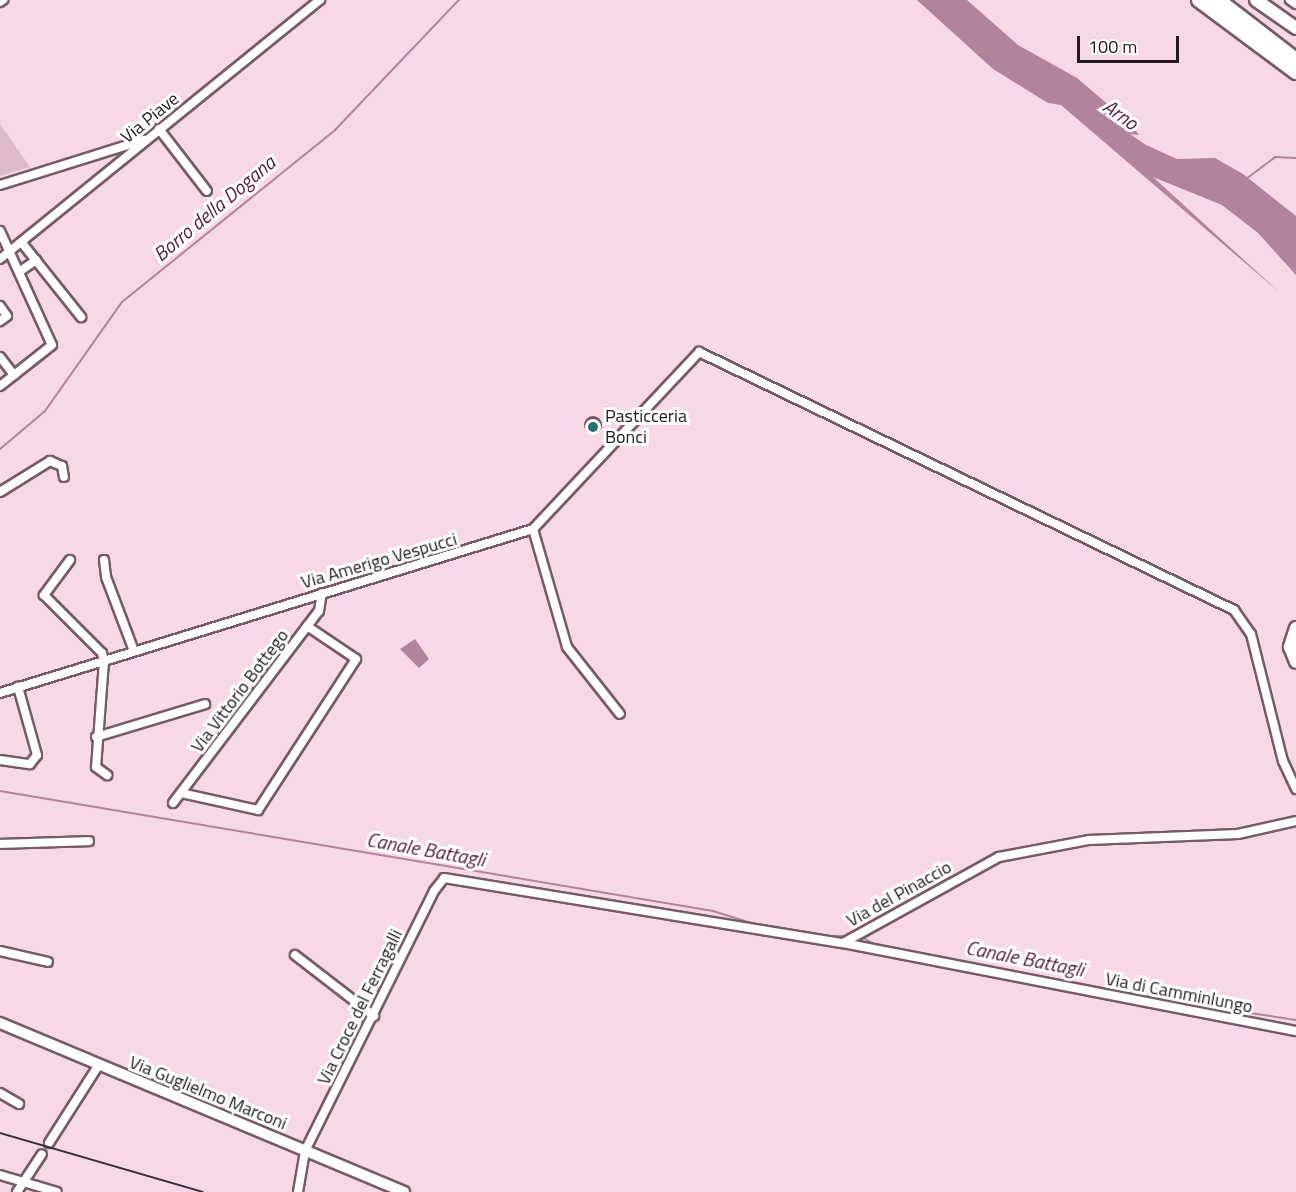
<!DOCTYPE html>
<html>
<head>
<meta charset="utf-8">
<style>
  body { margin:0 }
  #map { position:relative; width:1296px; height:1192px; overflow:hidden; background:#f7d8e7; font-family:"Titillium Web",sans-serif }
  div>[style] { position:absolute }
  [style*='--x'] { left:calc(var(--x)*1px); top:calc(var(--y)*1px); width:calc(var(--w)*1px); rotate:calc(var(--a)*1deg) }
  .green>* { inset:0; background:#ddbacc }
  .water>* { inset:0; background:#b2839c }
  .stream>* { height:2px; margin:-1px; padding:0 1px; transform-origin:1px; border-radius:1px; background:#b2839c }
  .building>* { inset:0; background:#6e5462 }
  .round { border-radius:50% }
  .roads { filter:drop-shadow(2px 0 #755b68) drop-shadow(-2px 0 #755b68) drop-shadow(0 2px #755b68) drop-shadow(0 -2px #755b68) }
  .street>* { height:8px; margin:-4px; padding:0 4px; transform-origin:4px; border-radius:4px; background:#fff }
  .secondary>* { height:10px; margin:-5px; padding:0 5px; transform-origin:5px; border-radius:5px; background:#fff }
  .primary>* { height:12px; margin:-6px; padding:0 6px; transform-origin:6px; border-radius:6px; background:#fff }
  .highway>* { height:14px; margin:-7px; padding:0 7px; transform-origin:7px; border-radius:7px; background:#fff }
  .rail>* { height:2px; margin:-1px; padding:0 1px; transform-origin:1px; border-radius:1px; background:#392c33 }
  .dots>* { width:16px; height:16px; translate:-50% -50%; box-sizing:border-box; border:3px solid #fff; border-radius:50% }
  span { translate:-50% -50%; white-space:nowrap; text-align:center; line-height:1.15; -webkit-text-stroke:6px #fff; paint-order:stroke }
  .street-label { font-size:18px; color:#24191f }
  .poi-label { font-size:18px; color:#24191f }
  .left { translate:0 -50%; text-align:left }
  .water-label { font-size:20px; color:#561b3f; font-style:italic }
  .scale { position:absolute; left:1077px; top:36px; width:102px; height:27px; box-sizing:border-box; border:3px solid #24191f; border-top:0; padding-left:8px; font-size:18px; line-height:21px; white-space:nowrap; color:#24191f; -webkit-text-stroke:4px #fff; paint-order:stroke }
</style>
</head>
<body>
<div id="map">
  <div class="green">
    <i style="clip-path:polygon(0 124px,30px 167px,0 176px)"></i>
  </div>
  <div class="water">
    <i style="clip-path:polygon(917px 0,967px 0,1018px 45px,1077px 78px,1131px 124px,1139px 135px,1130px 134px,1146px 145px,1177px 159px,1215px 158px,1243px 174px,1296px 216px,1296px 275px,1258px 233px,1222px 205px,1153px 177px,1279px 292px,1061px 105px,1048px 103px,993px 69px)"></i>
    <i style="clip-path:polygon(415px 639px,429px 659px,419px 668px,400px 649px)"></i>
  </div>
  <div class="stream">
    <i style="--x:1246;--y:179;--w:36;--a:-37"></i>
    <i style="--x:1275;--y:157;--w:21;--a:3"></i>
    <i style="--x:0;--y:449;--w:59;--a:-40.2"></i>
    <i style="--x:45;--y:411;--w:133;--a:-54.8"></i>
    <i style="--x:122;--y:302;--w:274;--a:-38.9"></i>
    <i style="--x:335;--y:130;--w:180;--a:-46.4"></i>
    <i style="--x:0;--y:791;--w:723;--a:9.55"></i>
    <i style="--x:713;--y:911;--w:50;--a:17.4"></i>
    <i style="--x:823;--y:936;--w:23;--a:0"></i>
    <i style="--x:865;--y:939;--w:18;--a:29"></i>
    <i style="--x:905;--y:951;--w:282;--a:10.6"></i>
    <i style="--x:1196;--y:1005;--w:101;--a:8.5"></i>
  </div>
  <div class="building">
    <i class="round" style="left:584px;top:416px;width:18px;height:18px"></i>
  </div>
  <div class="roads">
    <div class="street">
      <i style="--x:1290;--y:0;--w:7;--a:34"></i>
      <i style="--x:0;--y:2;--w:4;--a:-34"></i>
      <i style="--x:159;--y:129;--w:78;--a:52.3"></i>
      <i style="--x:0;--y:185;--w:151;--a:-17.4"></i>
      <i style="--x:0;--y:231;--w:125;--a:65.5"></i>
      <i style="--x:52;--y:345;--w:66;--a:141.7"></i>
      <i style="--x:22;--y:243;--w:95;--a:51.4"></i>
      <i style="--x:0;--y:259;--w:412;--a:-39"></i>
      <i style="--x:19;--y:272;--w:21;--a:-35"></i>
      <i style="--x:0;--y:306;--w:12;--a:55"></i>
      <i style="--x:7;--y:316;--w:9;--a:144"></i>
      <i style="--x:0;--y:357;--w:23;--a:52"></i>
      <i style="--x:0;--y:492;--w:59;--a:-31.8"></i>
      <i style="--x:50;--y:461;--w:13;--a:23"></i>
      <i style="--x:62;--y:466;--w:11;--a:80"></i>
      <i style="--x:533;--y:529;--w:123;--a:73.9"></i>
      <i style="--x:567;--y:647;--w:85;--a:51.7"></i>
      <i style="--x:70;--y:560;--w:44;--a:126.6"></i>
      <i style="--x:44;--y:595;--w:82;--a:45"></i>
      <i style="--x:102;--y:653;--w:8;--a:76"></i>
      <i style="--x:104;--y:560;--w:17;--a:83"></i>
      <i style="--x:106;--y:577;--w:79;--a:69.3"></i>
      <i style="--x:104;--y:661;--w:106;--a:94.3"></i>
      <i style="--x:96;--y:767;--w:14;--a:36"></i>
      <i style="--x:0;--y:693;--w:558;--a:-17.1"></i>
      <i style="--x:533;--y:529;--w:243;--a:-46.8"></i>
      <i style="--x:699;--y:352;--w:594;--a:25.75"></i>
      <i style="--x:1234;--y:610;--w:29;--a:55"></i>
      <i style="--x:1251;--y:634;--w:131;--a:75.9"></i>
      <i style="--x:1283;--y:761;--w:31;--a:65"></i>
      <i style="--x:96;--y:737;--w:114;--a:-16.8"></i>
      <i style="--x:0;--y:760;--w:30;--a:8"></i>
      <i style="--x:30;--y:764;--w:11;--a:-52"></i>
      <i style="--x:37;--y:755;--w:71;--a:-105.6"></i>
      <i style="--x:181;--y:793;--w:79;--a:12.4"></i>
      <i style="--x:258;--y:810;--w:180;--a:-57"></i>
      <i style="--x:356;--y:659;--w:59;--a:-146"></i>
      <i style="--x:173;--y:803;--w:241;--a:-52.8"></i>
      <i style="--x:319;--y:611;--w:18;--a:-81"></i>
      <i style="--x:0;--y:844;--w:89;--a:-1.9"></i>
      <i style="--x:843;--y:943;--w:461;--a:11"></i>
      <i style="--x:0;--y:951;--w:49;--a:12.9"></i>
      <i style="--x:295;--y:955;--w:100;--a:37.7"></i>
      <i style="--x:0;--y:1093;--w:22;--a:30"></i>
      <i style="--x:49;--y:1143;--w:91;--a:-57.5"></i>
      <i style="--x:0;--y:1175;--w:59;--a:16.6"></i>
      <i style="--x:17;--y:1192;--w:45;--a:-56.7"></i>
      <i style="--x:298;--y:1192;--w:42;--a:-80.3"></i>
      <i style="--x:305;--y:1151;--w:290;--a:-63.6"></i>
      <i style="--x:434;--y:891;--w:16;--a:-52"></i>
      <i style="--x:444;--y:878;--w:404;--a:9.3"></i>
      <i style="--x:843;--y:943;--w:178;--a:-28.9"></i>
      <i style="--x:999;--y:857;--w:92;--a:-10.7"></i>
      <i style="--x:1089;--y:840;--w:149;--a:-2.3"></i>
      <i style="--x:1238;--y:834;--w:59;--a:-12.6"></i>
    </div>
    <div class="secondary">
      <i style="--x:0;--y:1023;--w:438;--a:22.7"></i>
    </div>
    <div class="primary">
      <i style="--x:1256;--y:0;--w:49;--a:35"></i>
      <i style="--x:1296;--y:628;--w:20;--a:108"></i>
      <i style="--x:1290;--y:647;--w:16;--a:68"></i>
    </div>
    <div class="highway">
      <i style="--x:1199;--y:0;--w:121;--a:36.6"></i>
      <i style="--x:1218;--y:0;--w:98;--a:37.6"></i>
    </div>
  </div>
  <div class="rail">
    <i style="--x:0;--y:1133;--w:211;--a:16.2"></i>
  </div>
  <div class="dots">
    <i style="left:593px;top:427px;background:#287273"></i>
  </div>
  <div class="street-label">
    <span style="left:150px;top:118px;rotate:-39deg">Via Piave</span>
    <span style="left:379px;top:561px;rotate:-16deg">Via Amerigo Vespucci</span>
    <span style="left:240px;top:691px;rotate:-53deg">Via Vittorio Bottego</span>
    <span style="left:899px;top:894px;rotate:-29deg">Via del Pinaccio</span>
    <span style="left:1179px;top:993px;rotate:11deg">Via di Camminlungo</span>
    <span style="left:360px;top:1007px;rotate:-64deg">Via Croce del Ferragalli</span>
    <span style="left:208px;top:1093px;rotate:22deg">Via Guglielmo Marconi</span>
  </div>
  <div class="poi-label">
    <span class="left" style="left:605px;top:427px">Pasticceria<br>Bonci</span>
  </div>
  <div class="water-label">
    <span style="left:1121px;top:114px;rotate:35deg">Arno</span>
    <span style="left:214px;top:208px;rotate:-40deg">Borro della Dogana</span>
    <span style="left:426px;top:849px;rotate:10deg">Canale Battagli</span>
    <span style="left:1025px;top:958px;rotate:11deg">Canale Battagli</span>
  </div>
  <div class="scale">100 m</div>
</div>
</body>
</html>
